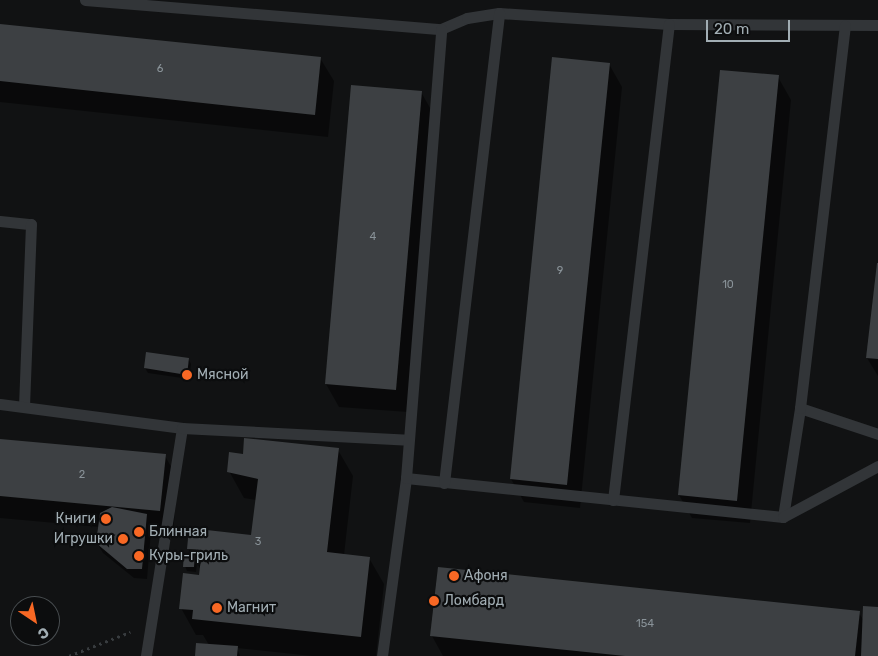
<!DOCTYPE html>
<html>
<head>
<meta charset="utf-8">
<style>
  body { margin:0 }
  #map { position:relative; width:878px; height:656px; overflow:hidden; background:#111213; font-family:Rubik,sans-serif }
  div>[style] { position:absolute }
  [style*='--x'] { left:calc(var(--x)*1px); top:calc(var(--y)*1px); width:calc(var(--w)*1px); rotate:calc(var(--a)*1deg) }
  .shadow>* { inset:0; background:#0007 }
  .building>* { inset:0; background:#3d4043 }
  .path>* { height:3px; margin-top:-1.5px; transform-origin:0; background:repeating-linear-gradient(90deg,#383c3f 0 2.5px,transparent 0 6.5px) }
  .lane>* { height:11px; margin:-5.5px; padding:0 5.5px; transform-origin:5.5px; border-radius:5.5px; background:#323538 }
  .dots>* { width:14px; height:14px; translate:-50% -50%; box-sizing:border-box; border:2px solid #0c0d0e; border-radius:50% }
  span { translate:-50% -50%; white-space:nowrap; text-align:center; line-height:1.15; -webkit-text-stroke:4.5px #0c0d0e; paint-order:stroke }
  .number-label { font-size:11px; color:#899298 }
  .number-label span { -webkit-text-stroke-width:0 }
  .poi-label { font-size:14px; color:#a2aeb4 }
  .left { translate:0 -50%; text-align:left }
  .right { translate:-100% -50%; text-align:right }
  .north { position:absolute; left:10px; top:596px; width:50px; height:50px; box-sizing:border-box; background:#0c0d0e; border:1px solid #484d50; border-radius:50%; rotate:146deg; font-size:14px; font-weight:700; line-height:20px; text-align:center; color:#a2aeb4 }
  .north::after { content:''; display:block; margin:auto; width:18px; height:22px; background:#f86824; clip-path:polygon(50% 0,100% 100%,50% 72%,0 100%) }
  .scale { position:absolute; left:706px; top:20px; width:84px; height:22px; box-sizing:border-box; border:2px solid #a2aeb4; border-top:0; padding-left:6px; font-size:15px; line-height:18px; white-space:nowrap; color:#a2aeb4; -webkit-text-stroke:4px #0c0d0e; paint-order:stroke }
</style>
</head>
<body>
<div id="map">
  <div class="shadow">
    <i style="clip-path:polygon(0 25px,320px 58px,334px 81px,328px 137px,0 102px)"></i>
    <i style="clip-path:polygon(553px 59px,609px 64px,622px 87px,580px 508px,524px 502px,511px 479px)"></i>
    <i style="clip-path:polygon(778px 77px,791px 100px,750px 523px,692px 518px,679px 495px)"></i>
    <i style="clip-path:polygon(421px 92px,434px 115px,408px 412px,339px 407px,326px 384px)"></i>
    <i style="clip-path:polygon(878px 263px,878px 376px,867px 358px)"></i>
    <i style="clip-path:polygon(189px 360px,191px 364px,189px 379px,148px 373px,145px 368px)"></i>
    <i style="clip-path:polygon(0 440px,165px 456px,178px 479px,173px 533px,151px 531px,147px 579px,134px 578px,103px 553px,97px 543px,100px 527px,0 518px)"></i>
    <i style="clip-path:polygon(338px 450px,353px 476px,344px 555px,369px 558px,384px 584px,376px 656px,312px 656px,237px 648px,240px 656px,196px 656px,209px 645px,203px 635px,196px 635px,181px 608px,200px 576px,201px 570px,197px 563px,196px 572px,187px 571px,185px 566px,192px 556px,188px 548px,252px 536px,256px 500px,244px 498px,229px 471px,244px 455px)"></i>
    <i style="clip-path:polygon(878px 608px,878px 656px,443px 656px,432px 636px,859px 613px,864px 621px)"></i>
  </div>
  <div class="building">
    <i style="clip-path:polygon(0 24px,321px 57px,315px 115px,0 81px)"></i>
    <i style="clip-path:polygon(552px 57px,610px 63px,567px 485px,510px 479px)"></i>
    <i style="clip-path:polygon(720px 70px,779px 75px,737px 501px,678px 495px)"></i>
    <i style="clip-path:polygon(351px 85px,422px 91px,396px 390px,325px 384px)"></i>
    <i style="clip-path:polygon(877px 263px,878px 263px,878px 359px,866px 358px)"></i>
    <i style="clip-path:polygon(146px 352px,189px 358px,187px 375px,144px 368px)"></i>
    <i style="clip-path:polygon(244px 438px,339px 448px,327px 552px,370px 557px,361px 637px,192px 619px,193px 610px,179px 609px,183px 573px,199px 575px,202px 550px,187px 549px,189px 528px,251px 535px,258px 479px,227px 472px,229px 452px,243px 454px)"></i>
    <i style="clip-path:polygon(0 439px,166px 454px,160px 511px,0 496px)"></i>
    <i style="clip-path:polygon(112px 507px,147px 514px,142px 569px,127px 569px,96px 543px,100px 513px)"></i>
    <i style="clip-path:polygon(184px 554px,195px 554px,194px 567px,183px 567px)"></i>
    <i style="clip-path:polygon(438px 567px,860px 611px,855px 656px,625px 656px,430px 636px)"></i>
    <i style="clip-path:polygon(863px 606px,878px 607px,878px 656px,861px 656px)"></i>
    <i style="clip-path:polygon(196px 643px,238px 646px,237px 656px,195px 656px)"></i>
  </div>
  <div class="path">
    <i style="--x:69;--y:656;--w:66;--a:-21.5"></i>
  </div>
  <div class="lane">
    <i style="--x:85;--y:0;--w:357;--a:4.7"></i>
    <i style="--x:441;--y:29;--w:28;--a:-23"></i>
    <i style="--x:467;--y:18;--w:32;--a:-9"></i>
    <i style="--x:499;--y:13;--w:170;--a:3.7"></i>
    <i style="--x:669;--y:24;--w:209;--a:0.3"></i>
    <i style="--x:0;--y:221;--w:31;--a:6"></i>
    <i style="--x:31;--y:224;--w:182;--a:92.2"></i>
    <i style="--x:0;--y:404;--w:184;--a:7.5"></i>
    <i style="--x:182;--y:428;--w:231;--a:99"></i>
    <i style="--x:800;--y:408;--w:82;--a:18.4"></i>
    <i style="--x:182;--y:428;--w:226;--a:3"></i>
    <i style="--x:406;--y:478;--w:379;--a:5.9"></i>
    <i style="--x:783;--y:517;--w:110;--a:-81.1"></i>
    <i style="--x:800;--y:408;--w:385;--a:-83.3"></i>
    <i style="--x:444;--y:483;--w:473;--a:-83.3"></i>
    <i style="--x:613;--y:500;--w:479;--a:-83.3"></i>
    <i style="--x:783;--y:517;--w:108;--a:-28.2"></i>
    <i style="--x:382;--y:656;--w:180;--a:-82.3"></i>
    <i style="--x:406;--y:478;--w:450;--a:-85.5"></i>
  </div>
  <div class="dots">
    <i style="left:187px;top:375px;background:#f86824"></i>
    <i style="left:106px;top:519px;background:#f86824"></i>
    <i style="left:139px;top:532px;background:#f86824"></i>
    <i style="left:123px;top:539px;background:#f86824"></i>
    <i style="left:139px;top:556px;background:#f86824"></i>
    <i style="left:454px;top:576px;background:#f86824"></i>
    <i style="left:434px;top:601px;background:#f86824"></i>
    <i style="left:217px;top:608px;background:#f86824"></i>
  </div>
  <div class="number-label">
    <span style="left:160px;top:69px">6</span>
    <span style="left:373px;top:237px">4</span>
    <span style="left:560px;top:271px">9</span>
    <span style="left:728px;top:285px">10</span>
    <span style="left:82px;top:475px">2</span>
    <span style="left:258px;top:542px">3</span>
    <span style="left:645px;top:624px">154</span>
  </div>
  <div class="poi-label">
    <span class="left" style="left:197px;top:375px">Мясной</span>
    <span class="right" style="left:96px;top:519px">Книги</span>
    <span class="left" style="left:149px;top:532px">Блинная</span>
    <span class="right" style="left:113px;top:539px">Игрушки</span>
    <span class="left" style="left:149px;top:556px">Куры-гриль</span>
    <span class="left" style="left:464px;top:576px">Афоня</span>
    <span class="left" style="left:444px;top:601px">Ломбард</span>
    <span class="left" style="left:227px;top:608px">Магнит</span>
  </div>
  <div class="north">С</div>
  <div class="scale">20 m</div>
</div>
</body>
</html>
